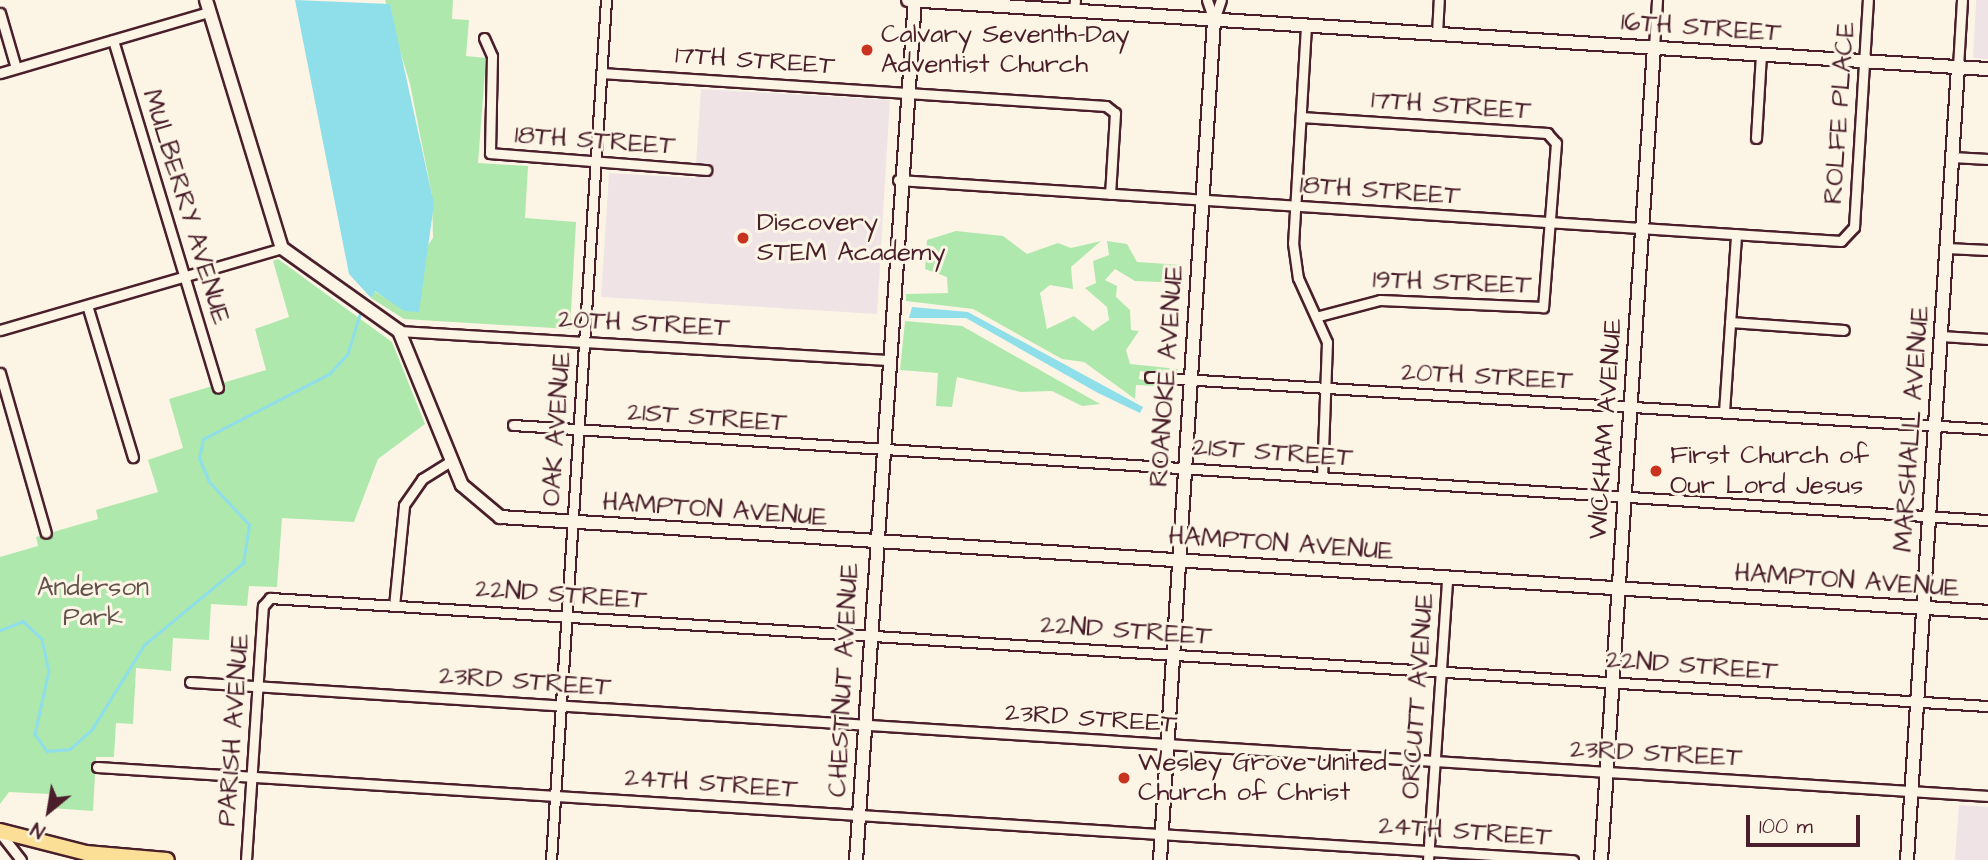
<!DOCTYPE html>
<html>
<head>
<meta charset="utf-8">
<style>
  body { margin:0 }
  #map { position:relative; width:1988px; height:860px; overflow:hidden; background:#fcf5e5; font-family:"Architects Daughter",sans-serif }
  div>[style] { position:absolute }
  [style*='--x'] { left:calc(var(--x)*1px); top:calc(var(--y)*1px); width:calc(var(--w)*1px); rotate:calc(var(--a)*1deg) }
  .built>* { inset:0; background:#f0e3e5 }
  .green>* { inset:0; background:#afe8ac }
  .water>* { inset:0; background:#8edfe9 }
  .stream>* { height:2.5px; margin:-1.25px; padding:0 1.25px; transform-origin:1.25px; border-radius:1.25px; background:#8edfe9 }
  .roads { filter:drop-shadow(2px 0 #4a1f2b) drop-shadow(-2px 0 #4a1f2b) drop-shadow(0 2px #4a1f2b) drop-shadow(0 -2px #4a1f2b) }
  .street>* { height:9px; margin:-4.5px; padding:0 4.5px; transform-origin:4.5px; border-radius:4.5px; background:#fcf5e5 }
  .secondary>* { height:12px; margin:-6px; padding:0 6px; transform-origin:6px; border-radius:6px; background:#fcf5e5 }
  .primary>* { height:14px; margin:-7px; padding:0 7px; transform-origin:7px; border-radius:7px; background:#fbdf96 }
  .dots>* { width:19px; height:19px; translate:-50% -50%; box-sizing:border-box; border:4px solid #fcf5e5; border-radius:50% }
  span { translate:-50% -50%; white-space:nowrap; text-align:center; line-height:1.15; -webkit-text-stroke:6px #fcf5e5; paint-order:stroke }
  .street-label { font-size:26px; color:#4a1f2b }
  .poi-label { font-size:26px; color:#4a1f2b }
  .left { translate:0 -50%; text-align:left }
  .park-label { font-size:26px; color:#63514b }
  .north { position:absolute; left:14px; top:776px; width:70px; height:70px; -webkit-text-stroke:5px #fcf5e5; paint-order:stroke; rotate:210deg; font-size:19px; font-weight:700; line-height:28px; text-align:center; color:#4a1f2b }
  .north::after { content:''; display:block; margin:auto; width:24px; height:32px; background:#4a1f2b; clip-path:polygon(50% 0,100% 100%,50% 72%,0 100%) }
  .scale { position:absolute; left:1746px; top:815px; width:114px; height:32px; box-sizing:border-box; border:4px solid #4a1f2b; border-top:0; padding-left:9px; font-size:21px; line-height:24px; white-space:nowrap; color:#4a1f2b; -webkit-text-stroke:5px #fcf5e5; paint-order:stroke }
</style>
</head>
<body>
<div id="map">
  <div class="built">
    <i style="clip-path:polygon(1976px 0,1988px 0,1988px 59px,1973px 58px)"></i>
    <i style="clip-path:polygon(701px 89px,890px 100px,877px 314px,601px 297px,609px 173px,695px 178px)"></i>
    <i style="clip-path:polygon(1959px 805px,1988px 807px,1988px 860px,1955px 860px)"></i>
  </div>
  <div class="green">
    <i style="clip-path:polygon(385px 0,453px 0,452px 19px,469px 20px,466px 56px,486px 58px,478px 163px,528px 166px,525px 218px,576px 222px,570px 329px,404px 319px,371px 298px,374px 291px,389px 300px,433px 238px,432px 195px,410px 84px)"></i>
    <i style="clip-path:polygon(956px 231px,1003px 236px,1027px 254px,1058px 243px,1071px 248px,1101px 241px,1071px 267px,1073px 289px,1050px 285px,1040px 293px,1047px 329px,1074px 316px,1093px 331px,1109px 320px,1107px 307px,1085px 288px,1096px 283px,1093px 261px,1109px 255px,1107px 241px,1127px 244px,1137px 262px,1183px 265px,1183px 283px,1135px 281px,1115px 269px,1105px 280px,1117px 286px,1116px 297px,1130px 310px,1131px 330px,1139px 331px,1126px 350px,1130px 364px,1178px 369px,1176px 374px,1140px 371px,1139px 379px,1177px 387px,1136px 385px,1135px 399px,1084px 362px,1062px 359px,973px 309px,906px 301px,906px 294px,948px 293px,947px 277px,925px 269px,927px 240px)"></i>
    <i style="clip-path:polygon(278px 259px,392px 342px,425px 424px,378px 459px,354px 522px,282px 518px,277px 587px,249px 586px,247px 606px,211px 604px,209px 640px,173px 638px,171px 671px,136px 668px,133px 724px,116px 723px,114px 757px,96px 757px,93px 811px,50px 808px,49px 794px,9px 792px,0 804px,0 557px,38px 546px,36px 537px,98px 519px,96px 510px,158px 492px,148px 460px,183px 448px,169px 399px,266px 370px,255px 329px,289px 317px,273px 261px)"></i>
    <i style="clip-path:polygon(905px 321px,962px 326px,1100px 404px,1082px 406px,1052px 391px,1021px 392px,957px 377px,952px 407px,936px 406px,938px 373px,900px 370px)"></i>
  </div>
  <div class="water">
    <i style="clip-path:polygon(295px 0,390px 4px,434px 204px,419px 312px,404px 311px,375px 291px,371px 298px,349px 274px)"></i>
    <i style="clip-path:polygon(912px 307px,968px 312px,1143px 407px,1140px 413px,1098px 393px,966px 318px,909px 318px)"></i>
  </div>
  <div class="stream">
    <i style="--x:0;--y:630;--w:25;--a:-21"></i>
    <i style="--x:23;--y:621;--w:26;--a:43"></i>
    <i style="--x:42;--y:639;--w:33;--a:78"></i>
    <i style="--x:49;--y:671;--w:65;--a:102.5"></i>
    <i style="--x:35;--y:734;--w:21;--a:55"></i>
    <i style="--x:47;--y:751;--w:23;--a:-5"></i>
    <i style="--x:70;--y:749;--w:30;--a:-42"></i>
    <i style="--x:92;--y:729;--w:99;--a:-58.2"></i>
    <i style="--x:144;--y:645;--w:129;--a:-39.6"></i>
    <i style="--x:243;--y:563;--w:38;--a:-81"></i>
    <i style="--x:249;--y:525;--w:59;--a:-132.9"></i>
    <i style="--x:209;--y:482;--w:25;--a:-113"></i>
    <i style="--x:199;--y:459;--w:20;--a:-79"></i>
    <i style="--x:203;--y:439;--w:142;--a:-27.3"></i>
    <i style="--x:329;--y:374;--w:26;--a:-47"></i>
    <i style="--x:347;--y:355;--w:47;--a:-72.7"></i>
  </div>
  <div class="roads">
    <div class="street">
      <i style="--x:1207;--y:0;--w:21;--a:71"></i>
      <i style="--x:1074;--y:11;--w:11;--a:-85"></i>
      <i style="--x:0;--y:13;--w:57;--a:73.8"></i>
      <i style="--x:1214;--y:20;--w:21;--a:-71"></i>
      <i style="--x:1306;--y:26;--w:217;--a:93.4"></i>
      <i style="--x:1293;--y:243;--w:35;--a:82"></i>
      <i style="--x:1298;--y:278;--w:70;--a:65.6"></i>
      <i style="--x:1327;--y:342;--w:135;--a:92.1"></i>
      <i style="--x:1437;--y:34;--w:34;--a:-87"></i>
      <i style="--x:484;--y:38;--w:20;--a:66"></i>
      <i style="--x:492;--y:56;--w:97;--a:91.2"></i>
      <i style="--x:490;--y:153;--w:217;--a:4.5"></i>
      <i style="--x:113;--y:40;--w:363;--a:73.2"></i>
      <i style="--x:1654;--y:47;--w:47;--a:-86.3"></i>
      <i style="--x:1958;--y:67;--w:67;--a:-86.6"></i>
      <i style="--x:0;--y:73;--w:218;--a:-16.3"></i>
      <i style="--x:601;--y:73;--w:506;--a:3.74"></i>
      <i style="--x:1106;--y:106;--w:11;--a:38"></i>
      <i style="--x:1115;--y:113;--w:81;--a:93.5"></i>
      <i style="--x:1301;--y:117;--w:247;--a:3.7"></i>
      <i style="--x:1547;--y:133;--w:13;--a:48"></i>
      <i style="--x:1556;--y:143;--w:165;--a:94.5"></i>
      <i style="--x:1543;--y:307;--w:163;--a:-177.5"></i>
      <i style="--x:1380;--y:300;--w:63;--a:165.3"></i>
      <i style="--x:1756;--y:138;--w:84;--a:-86.6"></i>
      <i style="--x:1952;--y:157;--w:36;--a:3"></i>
      <i style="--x:898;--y:180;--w:945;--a:3.7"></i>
      <i style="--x:1841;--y:241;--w:19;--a:-47"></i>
      <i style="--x:1854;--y:227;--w:227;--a:-86.5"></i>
      <i style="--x:1946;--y:248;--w:42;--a:2.7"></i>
      <i style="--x:87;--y:305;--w:159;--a:73.2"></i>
      <i style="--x:1730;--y:322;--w:114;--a:4"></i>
      <i style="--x:0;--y:330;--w:294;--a:-16.2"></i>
      <i style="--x:399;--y:331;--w:489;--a:3.4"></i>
      <i style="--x:1941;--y:336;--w:47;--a:3.7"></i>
      <i style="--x:0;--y:373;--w:166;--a:74"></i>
      <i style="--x:1150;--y:377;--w:840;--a:3.55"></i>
      <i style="--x:1724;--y:412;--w:178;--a:-86.1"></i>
      <i style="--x:513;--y:425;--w:1478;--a:3.69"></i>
      <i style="--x:394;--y:606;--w:101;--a:-84.3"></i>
      <i style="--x:404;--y:505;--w:32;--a:-55"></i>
      <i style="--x:422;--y:479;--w:34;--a:-32"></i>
      <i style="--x:190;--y:682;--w:1802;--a:3.63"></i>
      <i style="--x:97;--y:767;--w:1479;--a:3.61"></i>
      <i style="--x:0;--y:833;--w:34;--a:52"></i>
      <i style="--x:246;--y:860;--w:255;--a:-86.2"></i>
      <i style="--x:263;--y:606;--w:11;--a:-49"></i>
      <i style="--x:270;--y:598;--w:1721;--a:3.6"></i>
      <i style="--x:551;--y:860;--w:862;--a:-86.34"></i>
      <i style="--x:1428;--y:860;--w:283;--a:-86.1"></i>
    </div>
    <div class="secondary">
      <i style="--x:206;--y:0;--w:259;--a:73"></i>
      <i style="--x:282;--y:248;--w:143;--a:35.4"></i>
      <i style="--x:399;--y:331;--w:166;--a:67.8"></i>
      <i style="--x:462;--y:485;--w:50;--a:40.1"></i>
      <i style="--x:500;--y:517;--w:1491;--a:3.65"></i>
      <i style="--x:908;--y:0;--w:1082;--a:3.66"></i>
      <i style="--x:856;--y:860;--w:862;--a:-86.08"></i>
      <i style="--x:1160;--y:860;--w:842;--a:-86.32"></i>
      <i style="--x:1601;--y:860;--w:815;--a:-86.27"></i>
      <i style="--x:1907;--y:860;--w:795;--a:-86.32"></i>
    </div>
    <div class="primary">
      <i style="--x:0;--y:831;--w:89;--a:14.3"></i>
      <i style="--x:86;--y:853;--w:81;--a:4.9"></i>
    </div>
  </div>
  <div class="dots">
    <i style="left:867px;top:50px;background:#c8321e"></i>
    <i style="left:743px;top:238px;background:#c8321e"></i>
    <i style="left:1656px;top:471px;background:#c8321e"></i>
    <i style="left:1124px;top:778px;background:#c8321e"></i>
  </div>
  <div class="street-label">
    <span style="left:1701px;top:28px;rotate:4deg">16TH STREET</span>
    <span style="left:755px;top:61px;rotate:4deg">17TH STREET</span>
    <span style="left:1451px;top:106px;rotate:4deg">17TH STREET</span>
    <span style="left:1840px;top:113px;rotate:-86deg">ROLFE PLACE</span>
    <span style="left:595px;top:141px;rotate:4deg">18TH STREET</span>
    <span style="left:1380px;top:191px;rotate:4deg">18TH STREET</span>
    <span style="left:186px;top:207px;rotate:73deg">MULBERRY AVENUE</span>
    <span style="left:1452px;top:283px;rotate:2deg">19TH STREET</span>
    <span style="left:644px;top:324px;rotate:3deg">20TH STREET</span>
    <span style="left:1167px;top:376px;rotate:-86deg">ROANOKE AVENUE</span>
    <span style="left:1487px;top:377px;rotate:3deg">20TH STREET</span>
    <span style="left:707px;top:418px;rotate:4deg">21ST STREET</span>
    <span style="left:557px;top:429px;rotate:-86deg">OAK AVENUE</span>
    <span style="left:1606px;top:429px;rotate:-86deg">WICKHAM AVENUE</span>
    <span style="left:1912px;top:429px;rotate:-86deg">MARSHALL AVENUE</span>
    <span style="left:1273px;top:453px;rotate:4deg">21ST STREET</span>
    <span style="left:715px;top:510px;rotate:4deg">HAMPTON AVENUE</span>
    <span style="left:1281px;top:544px;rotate:4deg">HAMPTON AVENUE</span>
    <span style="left:1847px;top:581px;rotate:4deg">HAMPTON AVENUE</span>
    <span style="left:561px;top:595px;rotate:4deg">22ND STREET</span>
    <span style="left:1126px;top:631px;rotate:4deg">22ND STREET</span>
    <span style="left:1692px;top:666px;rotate:4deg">22ND STREET</span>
    <span style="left:844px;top:680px;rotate:-87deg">CHESTNUT AVENUE</span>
    <span style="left:525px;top:682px;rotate:4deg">23RD STREET</span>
    <span style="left:1418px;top:696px;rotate:-86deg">ORCUTT AVENUE</span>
    <span style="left:1091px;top:719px;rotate:4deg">23RD STREET</span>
    <span style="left:234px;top:730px;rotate:-86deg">PARISH AVENUE</span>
    <span style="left:1656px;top:754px;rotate:3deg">23RD STREET</span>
    <span style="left:711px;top:784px;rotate:4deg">24TH STREET</span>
    <span style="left:1465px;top:832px;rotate:4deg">24TH STREET</span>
  </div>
  <div class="poi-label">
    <span class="left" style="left:881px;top:50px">Calvary Seventh-Day<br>Adventist Church</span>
    <span class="left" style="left:757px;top:238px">Discovery<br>STEM Academy</span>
    <span class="left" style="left:1670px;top:471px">First Church of<br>Our Lord Jesus</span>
    <span class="left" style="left:1138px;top:778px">Wesley Grove United<br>Church of Christ</span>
  </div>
  <div class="park-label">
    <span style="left:93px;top:603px">Anderson<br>Park</span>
  </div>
  <div class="north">N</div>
  <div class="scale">100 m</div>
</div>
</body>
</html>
